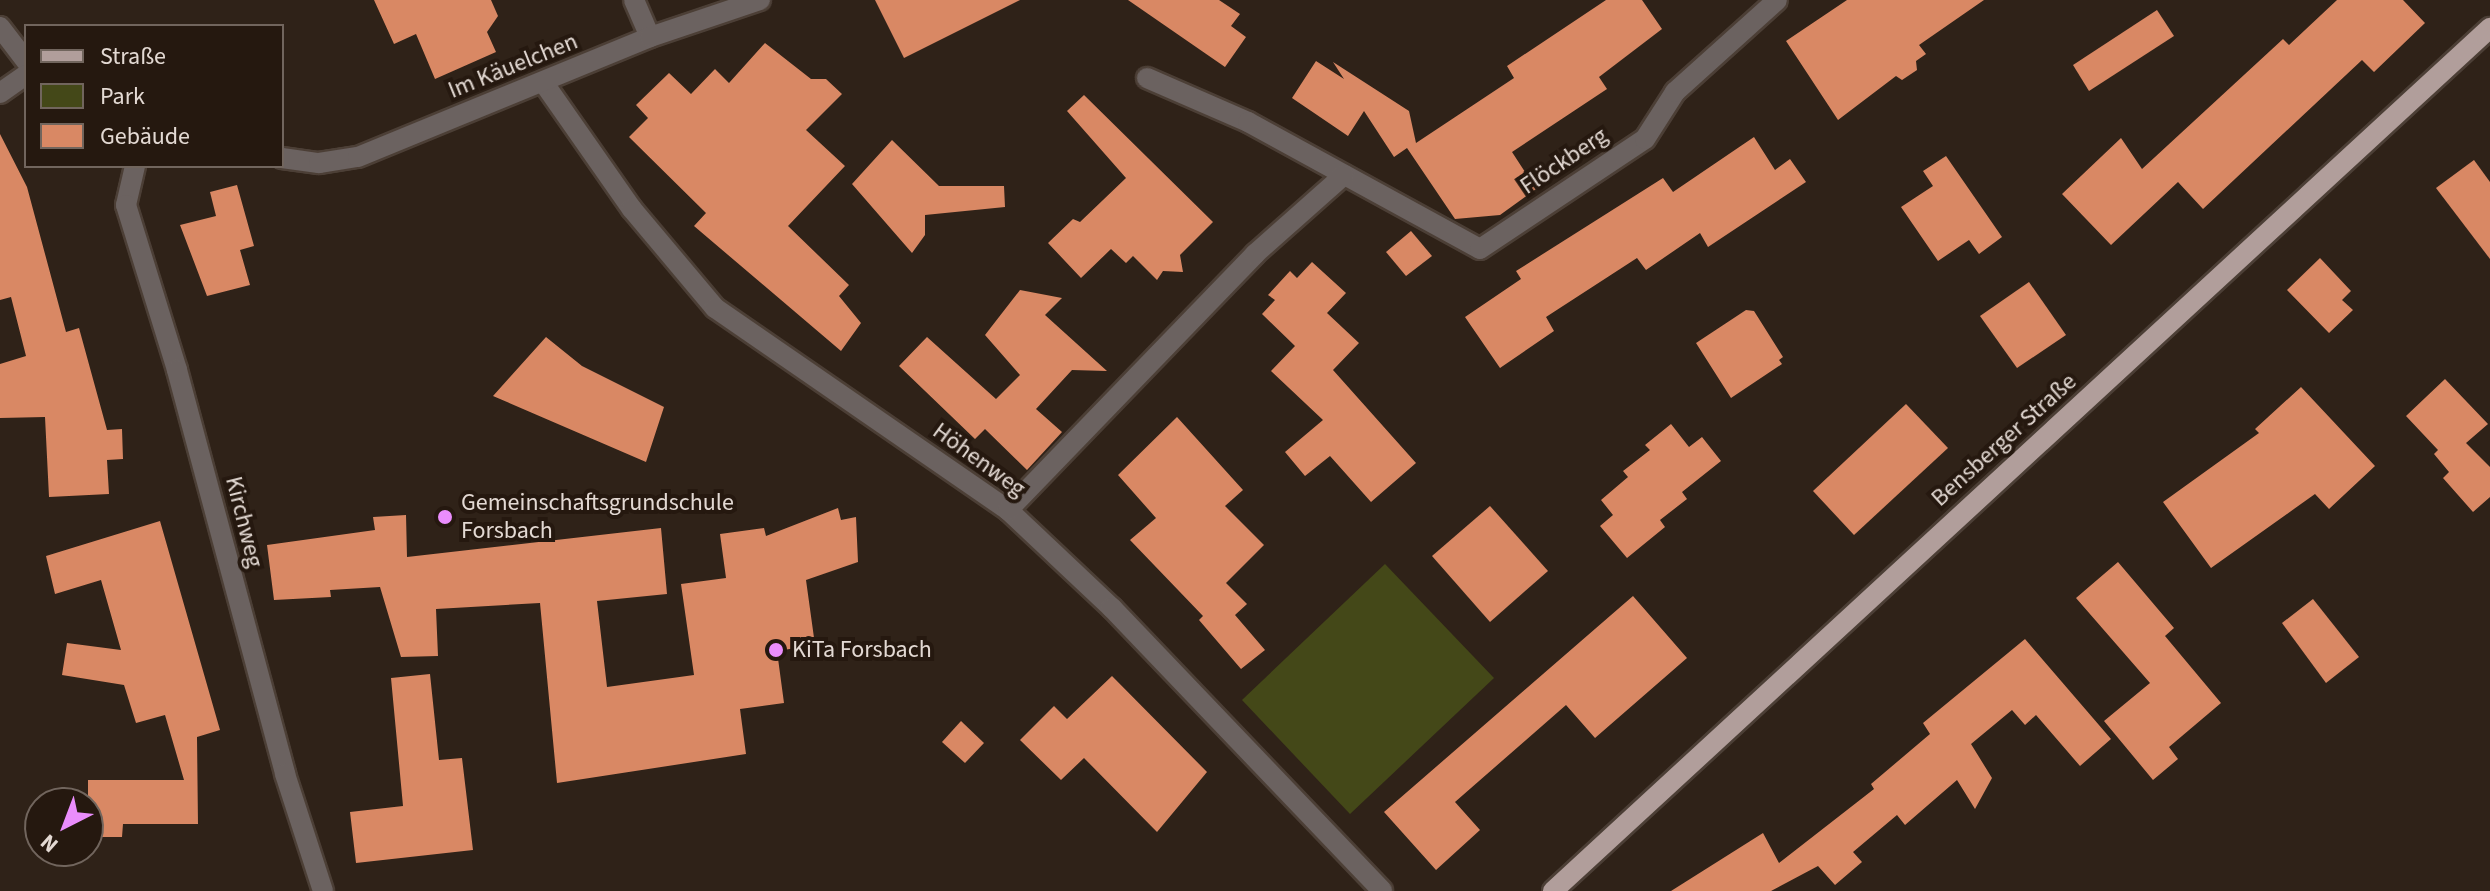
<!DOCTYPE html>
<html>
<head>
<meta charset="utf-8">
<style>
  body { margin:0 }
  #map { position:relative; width:2490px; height:891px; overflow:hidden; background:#2f2218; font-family:"Source Sans 3",sans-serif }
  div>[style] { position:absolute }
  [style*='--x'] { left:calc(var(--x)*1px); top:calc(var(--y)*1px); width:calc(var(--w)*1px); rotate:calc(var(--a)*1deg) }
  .green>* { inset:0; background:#444818 }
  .building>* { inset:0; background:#d98864 }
  .roads { filter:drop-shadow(2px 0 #4c3f36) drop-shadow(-2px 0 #4c3f36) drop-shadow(0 2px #4c3f36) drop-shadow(0 -2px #4c3f36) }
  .minor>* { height:20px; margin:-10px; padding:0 10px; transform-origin:10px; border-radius:10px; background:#6b6260 }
  .major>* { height:20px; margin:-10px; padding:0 10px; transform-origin:10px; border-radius:10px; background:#b19e9b }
  .dots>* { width:22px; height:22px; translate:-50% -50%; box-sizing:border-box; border:4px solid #25180f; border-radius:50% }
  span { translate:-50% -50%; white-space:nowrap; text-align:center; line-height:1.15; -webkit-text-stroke:8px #25180f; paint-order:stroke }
  .street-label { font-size:24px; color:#e3d9d3 }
  .poi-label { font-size:24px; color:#e3d9d3 }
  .left { translate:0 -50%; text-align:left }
  .legend { position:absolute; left:24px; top:24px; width:260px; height:144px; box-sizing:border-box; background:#25180f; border:2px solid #71655d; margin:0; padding:10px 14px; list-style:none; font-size:24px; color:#e3d9d3 }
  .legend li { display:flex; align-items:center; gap:16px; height:40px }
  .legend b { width:40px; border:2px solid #71655d }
  .north { position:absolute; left:24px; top:787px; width:80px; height:80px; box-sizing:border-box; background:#25180f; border:2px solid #71655d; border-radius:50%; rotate:222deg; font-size:22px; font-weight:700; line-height:32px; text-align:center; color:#e3d9d3 }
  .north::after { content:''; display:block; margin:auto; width:28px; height:36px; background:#ea8dfc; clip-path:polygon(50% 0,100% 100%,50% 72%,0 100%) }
</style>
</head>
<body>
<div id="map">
  <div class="green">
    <i style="clip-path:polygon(1385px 564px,1494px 678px,1350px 814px,1242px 700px)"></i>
  </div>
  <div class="building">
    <i style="clip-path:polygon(374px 0,491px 0,498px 16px,487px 32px,496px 52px,435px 79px,416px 34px,394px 44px)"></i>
    <i style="clip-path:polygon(875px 0,1020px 0,904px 58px)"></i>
    <i style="clip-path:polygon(1128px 0,1219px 0,1240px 14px,1231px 26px,1246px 37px,1225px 67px)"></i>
    <i style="clip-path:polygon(1606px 0,1642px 0,1662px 29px,1599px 77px,1607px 89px,1512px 152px,1536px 189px,1500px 215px,1455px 219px,1407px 148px,1394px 157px,1364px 111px,1348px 136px,1292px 98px,1316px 61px,1344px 79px,1333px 62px,1409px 111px,1416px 143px,1514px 78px,1507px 66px)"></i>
    <i style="clip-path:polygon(1847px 0,1984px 0,1919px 45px,1926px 54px,1916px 61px,1917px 70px,1902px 80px,1896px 76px,1838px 120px,1786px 41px)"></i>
    <i style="clip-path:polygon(2337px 0,2403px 0,2425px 23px,2374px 72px,2362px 60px,2203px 209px,2178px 182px,2111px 245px,2062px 194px,2121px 138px,2142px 169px,2283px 39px,2289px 45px)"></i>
    <i style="clip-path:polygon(2157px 10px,2174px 36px,2089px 91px,2073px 65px)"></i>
    <i style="clip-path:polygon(765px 43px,811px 79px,826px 79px,842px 94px,806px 130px,845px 166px,788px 226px,849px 285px,839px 296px,861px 323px,841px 351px,694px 226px,706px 213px,629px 137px,648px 118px,636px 105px,669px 73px,691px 94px,715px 69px,729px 83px)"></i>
    <i style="clip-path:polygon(1084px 95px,1213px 222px,1180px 255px,1183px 272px,1163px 271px,1157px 280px,1133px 256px,1126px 263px,1111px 249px,1081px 278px,1048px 243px,1073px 219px,1080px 222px,1126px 178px,1067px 111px)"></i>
    <i style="clip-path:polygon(0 134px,27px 187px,66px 332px,79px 328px,107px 430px,122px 429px,123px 459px,107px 460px,109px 494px,49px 497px,45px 417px,0 418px,0 364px,26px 356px,11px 297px,0 300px)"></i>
    <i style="clip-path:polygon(1754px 137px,1775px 170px,1790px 159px,1806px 182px,1708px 247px,1700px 233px,1646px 270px,1637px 258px,1546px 317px,1554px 331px,1500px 368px,1465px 317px,1521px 279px,1516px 271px,1663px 178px,1673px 192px)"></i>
    <i style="clip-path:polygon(892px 140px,939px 186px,1004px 186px,1005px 207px,925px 215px,925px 235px,912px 253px,852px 184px)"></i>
    <i style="clip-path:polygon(1946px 156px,2002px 237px,1979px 254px,1969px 240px,1938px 261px,1901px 207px,1933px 186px,1923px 171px)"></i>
    <i style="clip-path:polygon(2474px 160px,2490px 182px,2490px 259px,2436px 188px)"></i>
    <i style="clip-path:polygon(237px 185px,254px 246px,240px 250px,250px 285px,207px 296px,180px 225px,216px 216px,210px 192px)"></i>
    <i style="clip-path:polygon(1411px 231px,1432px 256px,1406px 276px,1386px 252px)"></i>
    <i style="clip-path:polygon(2320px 258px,2351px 291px,2342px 300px,2353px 310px,2329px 333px,2287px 290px)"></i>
    <i style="clip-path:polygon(1312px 262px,1346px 293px,1327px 313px,1359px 343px,1333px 370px,1416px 463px,1371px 502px,1330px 456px,1305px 476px,1285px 452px,1323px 420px,1271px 371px,1295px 346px,1262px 314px,1275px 300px,1268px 295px,1290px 271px,1297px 278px)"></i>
    <i style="clip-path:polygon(2029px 282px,2066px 335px,2017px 368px,1980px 316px)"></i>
    <i style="clip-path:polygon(1020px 290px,1062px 298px,1045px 315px,1107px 371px,1072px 370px,1036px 409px,1062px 432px,1027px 470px,985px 429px,975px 439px,899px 366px,927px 337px,996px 399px,1020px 375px,985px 335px)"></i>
    <i style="clip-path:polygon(1746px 310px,1754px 311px,1783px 357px,1779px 360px,1782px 364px,1731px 398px,1696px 343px)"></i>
    <i style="clip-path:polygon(546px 337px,582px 366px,664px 407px,646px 462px,493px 396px)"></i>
    <i style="clip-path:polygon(2445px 379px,2488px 424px,2466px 443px,2490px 467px,2490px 497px,2473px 512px,2443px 478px,2449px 472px,2434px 454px,2438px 450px,2406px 416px)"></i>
    <i style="clip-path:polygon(2301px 387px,2375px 466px,2329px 509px,2315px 494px,2211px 568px,2163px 502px,2259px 433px,2255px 429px)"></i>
    <i style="clip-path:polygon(1906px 404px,1948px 448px,1854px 535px,1813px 491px)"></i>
    <i style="clip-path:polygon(1177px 417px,1243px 490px,1225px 506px,1264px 545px,1226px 583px,1247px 604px,1235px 615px,1265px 650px,1241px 669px,1199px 620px,1203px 616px,1130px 540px,1156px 518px,1118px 475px)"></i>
    <i style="clip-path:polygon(1671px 424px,1689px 447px,1702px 437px,1721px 461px,1682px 492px,1687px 499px,1660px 520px,1665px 527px,1627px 558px,1600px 526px,1613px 515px,1601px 500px,1628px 477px,1623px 471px,1650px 450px,1645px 445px)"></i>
    <i style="clip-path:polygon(1490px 506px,1548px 571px,1490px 622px,1432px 556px)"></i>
    <i style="clip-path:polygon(838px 508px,841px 520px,856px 517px,858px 562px,806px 580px,815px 645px,777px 651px,784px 703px,740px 709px,746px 754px,557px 783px,540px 603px,436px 609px,438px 656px,401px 657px,380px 587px,330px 590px,331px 597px,274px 600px,267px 545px,375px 530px,373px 517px,406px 515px,407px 557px,661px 528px,667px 594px,597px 601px,607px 687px,694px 675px,681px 584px,726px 578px,720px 534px,764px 528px,766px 536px)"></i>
    <i style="clip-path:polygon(160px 521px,220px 730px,197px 737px,198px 824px,123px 824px,122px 837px,88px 837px,88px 780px,184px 780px,165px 715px,136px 723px,124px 685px,62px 675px,67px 643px,121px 650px,101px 580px,55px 594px,46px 556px)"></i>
    <i style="clip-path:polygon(2118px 562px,2174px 628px,2165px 636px,2221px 703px,2169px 747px,2178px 759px,2153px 780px,2104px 721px,2150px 683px,2076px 598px)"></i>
    <i style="clip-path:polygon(1633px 596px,1687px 658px,1595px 738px,1566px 705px,1455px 802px,1480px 830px,1436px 870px,1384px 812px)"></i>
    <i style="clip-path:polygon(2313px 599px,2359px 657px,2326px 683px,2282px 623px)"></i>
    <i style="clip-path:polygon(2025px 639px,2111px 739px,2080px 766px,2036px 715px,2025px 725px,2012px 710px,1971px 744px,1992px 778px,1975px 809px,1957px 780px,1905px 825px,1897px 815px,1853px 852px,1862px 862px,1835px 885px,1818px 866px,1771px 891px,1671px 891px,1763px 833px,1779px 863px,1874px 789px,1871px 784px,1930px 734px,1923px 723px)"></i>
    <i style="clip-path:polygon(430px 674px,439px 760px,462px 758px,473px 850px,356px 863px,350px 812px,403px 806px,391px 678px)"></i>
    <i style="clip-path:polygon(1112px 676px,1207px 772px,1157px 832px,1084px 758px,1061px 780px,1020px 740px,1054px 706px,1067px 719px)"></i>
    <i style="clip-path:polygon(961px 721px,984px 743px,965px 763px,942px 742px)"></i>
  </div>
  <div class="roads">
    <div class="minor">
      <i style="--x:634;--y:0;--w:40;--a:66.6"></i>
      <i style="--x:0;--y:27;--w:43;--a:52.6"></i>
      <i style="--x:1147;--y:78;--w:110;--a:23.5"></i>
      <i style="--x:1248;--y:122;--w:264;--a:28.7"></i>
      <i style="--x:1480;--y:249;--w:198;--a:-33.7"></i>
      <i style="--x:1645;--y:139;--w:56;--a:-57.4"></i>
      <i style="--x:1675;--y:92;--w:137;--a:-42"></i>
      <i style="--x:543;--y:82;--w:155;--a:55"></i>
      <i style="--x:632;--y:209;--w:129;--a:50"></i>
      <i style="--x:715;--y:308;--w:356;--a:34.6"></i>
      <i style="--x:1008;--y:510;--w:143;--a:43.3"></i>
      <i style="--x:1112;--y:608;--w:391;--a:46.3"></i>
      <i style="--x:0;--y:93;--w:32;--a:-35"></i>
      <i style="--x:282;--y:158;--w:37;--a:8"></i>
      <i style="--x:319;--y:163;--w:39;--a:-9"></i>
      <i style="--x:358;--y:157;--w:316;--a:-22.3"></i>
      <i style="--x:650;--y:37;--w:116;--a:-18.6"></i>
      <i style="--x:135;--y:166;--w:40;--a:103"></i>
      <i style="--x:126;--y:205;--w:173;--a:72.8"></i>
      <i style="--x:177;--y:370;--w:418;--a:75"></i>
      <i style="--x:285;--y:774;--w:123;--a:72"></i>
      <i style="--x:1008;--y:510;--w:356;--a:-46"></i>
      <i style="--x:1255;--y:254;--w:119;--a:-41.6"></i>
    </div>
    <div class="major">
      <i style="--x:1553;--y:891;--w:1274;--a:-42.65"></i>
    </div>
  </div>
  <div class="dots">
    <i style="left:445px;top:517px;background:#ea8dfc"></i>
    <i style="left:776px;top:650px;background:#ea8dfc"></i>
  </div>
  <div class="street-label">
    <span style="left:513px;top:66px;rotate:-22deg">Im Käuelchen</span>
    <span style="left:1564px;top:161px;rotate:-34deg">Flöckberg</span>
    <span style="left:2004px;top:440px;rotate:-42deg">Bensberger Straße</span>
    <span style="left:979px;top:460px;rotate:36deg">Höhenweg</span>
    <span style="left:244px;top:522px;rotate:76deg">Kirchweg</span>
  </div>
  <div class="poi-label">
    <span class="left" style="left:461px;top:517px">Gemeinschaftsgrundschule<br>Forsbach</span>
    <span class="left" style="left:792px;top:650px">KiTa Forsbach</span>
  </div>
  <ul class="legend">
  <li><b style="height:10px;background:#b19e9b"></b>Straße</li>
  <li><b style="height:22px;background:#444818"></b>Park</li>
  <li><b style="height:22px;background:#d98864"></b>Gebäude</li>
  </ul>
  <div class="north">N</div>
</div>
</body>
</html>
